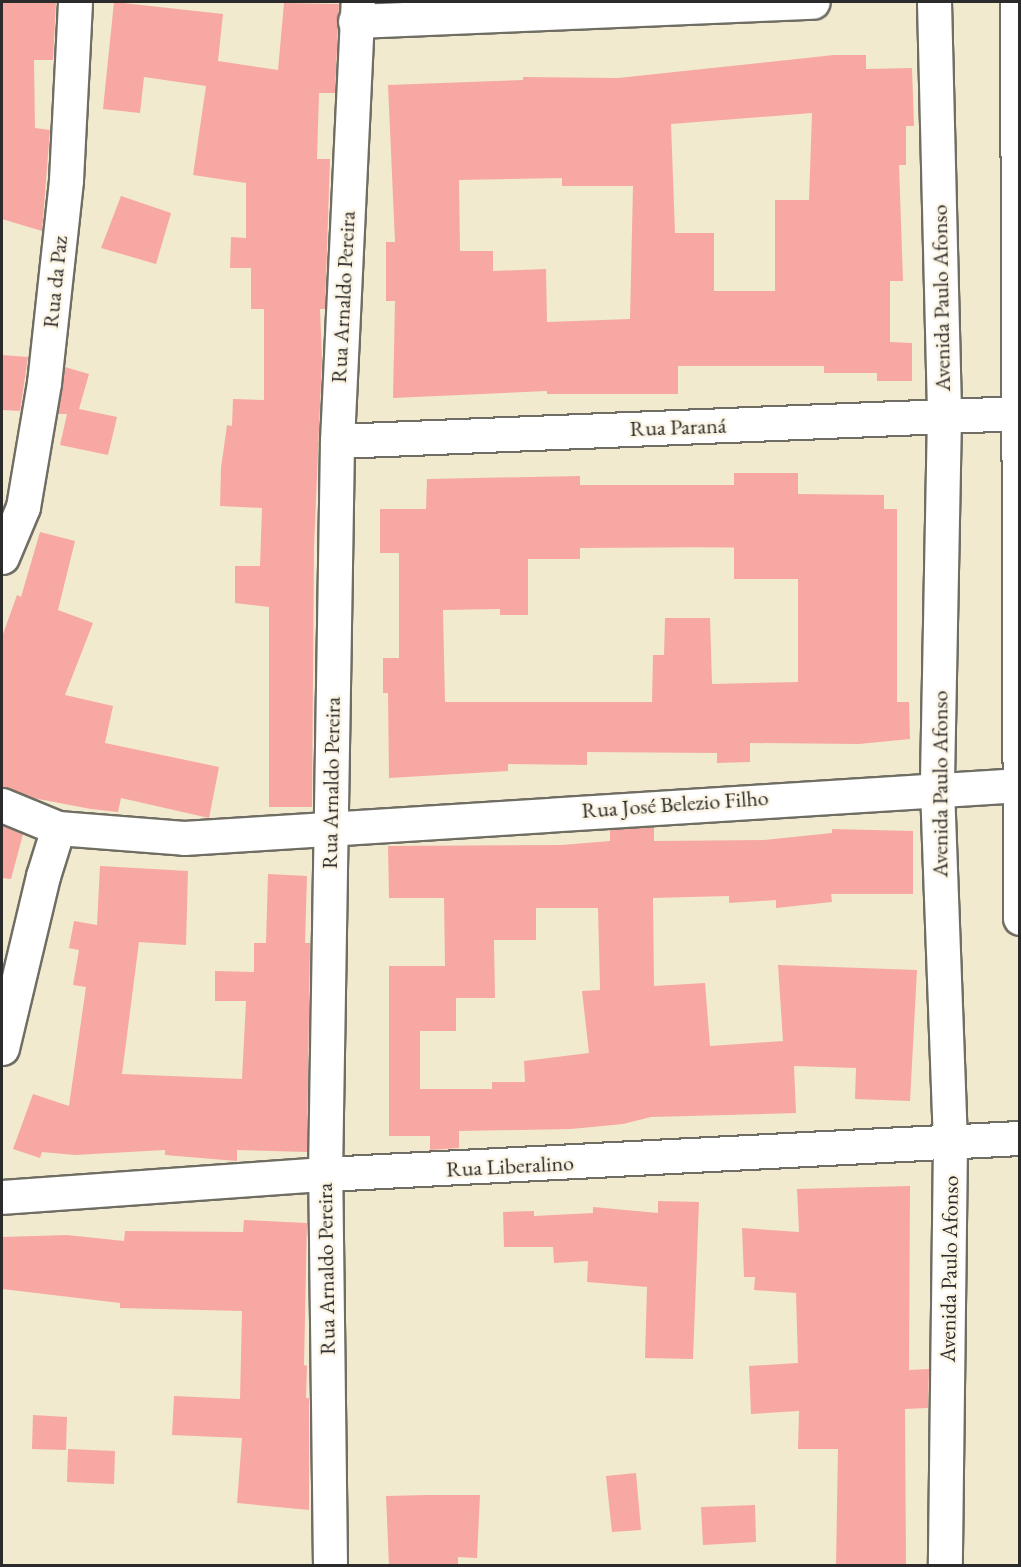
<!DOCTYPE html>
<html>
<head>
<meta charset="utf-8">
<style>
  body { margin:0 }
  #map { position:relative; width:1021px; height:1567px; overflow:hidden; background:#f1eace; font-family:"EB Garamond",serif }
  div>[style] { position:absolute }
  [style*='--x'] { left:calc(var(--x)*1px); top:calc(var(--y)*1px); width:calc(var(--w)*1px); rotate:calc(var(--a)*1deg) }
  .building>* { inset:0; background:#f7a8a3 }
  .roads { filter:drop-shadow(2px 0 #706e64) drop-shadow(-2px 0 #706e64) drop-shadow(0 2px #706e64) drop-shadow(0 -2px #706e64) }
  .minor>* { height:33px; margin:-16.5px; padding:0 16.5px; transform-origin:16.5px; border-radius:16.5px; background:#fff }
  span { translate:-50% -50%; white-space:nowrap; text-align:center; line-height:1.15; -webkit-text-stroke:5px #fcf5e5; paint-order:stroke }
  .street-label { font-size:22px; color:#2b2b2b }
  .frame { position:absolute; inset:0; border:3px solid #2b2b2b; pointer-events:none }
</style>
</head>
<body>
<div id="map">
  <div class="building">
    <i style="clip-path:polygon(2px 2px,56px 3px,53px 60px,34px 60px,35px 128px,50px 130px,42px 231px,2px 219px)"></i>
    <i style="clip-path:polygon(114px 2px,223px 14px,218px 61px,278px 70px,284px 3px,339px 4px,335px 93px,319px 93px,317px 159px,330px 159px,325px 309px,320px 309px,322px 358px,314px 547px,312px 807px,269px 807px,269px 607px,235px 603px,235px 566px,260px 566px,262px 508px,220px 506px,221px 468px,227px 425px,232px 426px,233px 399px,264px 400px,264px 309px,251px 309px,251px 268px,230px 268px,231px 237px,246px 238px,246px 183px,193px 175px,206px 86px,144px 77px,140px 113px,103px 109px)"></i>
    <i style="clip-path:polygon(evenodd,834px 55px,866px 55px,866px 69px,912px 68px,914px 126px,906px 126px,906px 165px,899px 165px,903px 281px,890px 281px,890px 342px,912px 343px,912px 381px,877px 381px,877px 373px,824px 373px,824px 366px,678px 366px,678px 394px,547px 394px,547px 391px,393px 398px,395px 301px,386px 301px,386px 242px,395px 242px,388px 85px,523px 80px,523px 77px,618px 78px,834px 55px,812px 113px,809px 200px,775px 200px,775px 291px,714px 291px,714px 233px,675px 233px,671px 124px,812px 113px,834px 55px,562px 178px,562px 186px,633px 186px,630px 319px,547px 322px,546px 269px,493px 271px,493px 251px,460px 251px,459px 180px,562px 178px)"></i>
    <i style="clip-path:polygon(121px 196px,171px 213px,156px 264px,101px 248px)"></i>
    <i style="clip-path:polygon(2px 355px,28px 357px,20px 411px,2px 410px)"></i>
    <i style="clip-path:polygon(65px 367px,89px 374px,79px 409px,117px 417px,108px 455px,60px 445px,67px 414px,58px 414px)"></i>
    <i style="clip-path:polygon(evenodd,734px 473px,798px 473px,798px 494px,884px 495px,884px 509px,897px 509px,897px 702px,909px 702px,910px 739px,859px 744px,750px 743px,750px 762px,717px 763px,717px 753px,587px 752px,587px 765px,508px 764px,508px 771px,389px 778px,388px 693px,383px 693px,383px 658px,399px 658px,399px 553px,380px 553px,380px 509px,426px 509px,427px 479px,580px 476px,580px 485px,734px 485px,734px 473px,734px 547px,734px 579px,798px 579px,798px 682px,712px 684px,710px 618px,665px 618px,664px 655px,653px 655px,652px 702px,445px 702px,443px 610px,500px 609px,500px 615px,528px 615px,528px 559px,580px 559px,580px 548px,734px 547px)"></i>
    <i style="clip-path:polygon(40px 532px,75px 541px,58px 610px,93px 623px,65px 695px,113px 706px,105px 743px,219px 767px,209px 818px,121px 798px,118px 812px,91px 809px,33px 798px,2px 787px,2px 637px,17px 595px,21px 597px)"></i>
    <i style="clip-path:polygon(2px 825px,23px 834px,11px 879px,2px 878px)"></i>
    <i style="clip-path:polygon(evenodd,654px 827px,654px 841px,764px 840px,832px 833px,832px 829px,913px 831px,913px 894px,831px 894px,832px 902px,776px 908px,776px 900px,729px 903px,729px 896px,653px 898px,654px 986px,705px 983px,710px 1046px,783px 1041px,778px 965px,917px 970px,910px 1101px,855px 1099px,856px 1068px,794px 1066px,796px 1113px,651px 1117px,623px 1124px,571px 1129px,459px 1131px,459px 1148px,430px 1150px,430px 1136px,389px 1136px,389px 966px,445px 966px,444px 898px,389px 898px,388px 846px,561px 845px,610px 841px,610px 830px,654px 827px,536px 908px,598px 908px,600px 990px,582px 991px,589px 1053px,524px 1061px,525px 1082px,492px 1082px,492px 1089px,420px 1089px,420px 1031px,456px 1031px,456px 998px,495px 998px,494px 940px,536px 940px,536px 908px)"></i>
    <i style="clip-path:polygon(100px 866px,188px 871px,186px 945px,139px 942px,122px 1074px,242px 1079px,246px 1001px,215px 1001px,215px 971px,254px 972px,254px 943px,266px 943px,268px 874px,307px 876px,305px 943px,310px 943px,307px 1152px,237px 1150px,237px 1161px,165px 1155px,165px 1150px,75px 1155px,42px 1152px,40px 1158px,13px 1149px,33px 1094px,69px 1106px,86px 987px,73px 985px,79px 950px,69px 948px,74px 921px,97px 925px)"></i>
    <i style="clip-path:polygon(910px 1186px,909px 1370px,929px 1369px,928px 1408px,905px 1409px,906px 1566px,836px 1566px,838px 1449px,798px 1449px,799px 1411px,751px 1414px,749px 1366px,798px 1363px,796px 1293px,754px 1290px,755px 1277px,744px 1277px,742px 1228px,799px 1232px,797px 1189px)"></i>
    <i style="clip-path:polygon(658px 1201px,699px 1202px,693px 1359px,645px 1358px,647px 1287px,587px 1282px,588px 1261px,554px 1263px,553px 1247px,504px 1247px,503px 1212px,534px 1211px,534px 1216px,593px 1213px,593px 1207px,658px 1213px)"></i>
    <i style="clip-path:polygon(244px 1220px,307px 1223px,304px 1365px,307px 1366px,306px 1398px,309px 1398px,309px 1510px,237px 1503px,242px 1438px,172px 1435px,174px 1396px,240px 1399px,242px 1311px,120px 1308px,120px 1303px,2px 1289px,2px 1237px,67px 1235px,124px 1241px,125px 1231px,243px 1232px)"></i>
    <i style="clip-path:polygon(33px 1415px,67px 1417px,66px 1450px,32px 1449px)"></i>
    <i style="clip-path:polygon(68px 1449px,115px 1451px,114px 1484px,67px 1482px)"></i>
    <i style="clip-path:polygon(636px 1473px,641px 1530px,612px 1532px,606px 1476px)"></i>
    <i style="clip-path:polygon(426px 1495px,480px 1495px,477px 1558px,458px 1557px,458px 1566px,389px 1566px,386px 1496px)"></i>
    <i style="clip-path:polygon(755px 1505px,756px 1542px,703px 1545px,701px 1507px)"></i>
  </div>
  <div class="roads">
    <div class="minor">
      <i style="--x:934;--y:2;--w:413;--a:88.6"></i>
      <i style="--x:944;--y:415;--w:373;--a:91.1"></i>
      <i style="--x:937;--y:788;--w:354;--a:87.9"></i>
      <i style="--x:950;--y:1142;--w:424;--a:90.7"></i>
      <i style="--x:1017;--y:2;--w:916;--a:89.81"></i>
      <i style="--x:355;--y:21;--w:458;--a:-2.4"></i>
      <i style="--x:337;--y:441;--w:684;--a:-2.35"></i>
      <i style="--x:2;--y:557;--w:54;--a:-67.2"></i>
      <i style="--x:23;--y:507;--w:126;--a:-80.4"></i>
      <i style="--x:44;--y:383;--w:204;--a:-83.8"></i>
      <i style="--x:66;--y:180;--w:178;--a:-87.1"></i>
      <i style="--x:2;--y:805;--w:61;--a:22.3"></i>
      <i style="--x:2;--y:1048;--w:177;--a:-76.6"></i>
      <i style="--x:43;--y:876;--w:50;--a:-72.6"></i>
      <i style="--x:58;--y:828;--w:126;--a:4.5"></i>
      <i style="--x:184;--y:838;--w:838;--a:-3.63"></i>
      <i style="--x:2;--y:1197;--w:324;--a:-4.1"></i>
      <i style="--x:325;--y:1174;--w:696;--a:-2.97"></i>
      <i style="--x:330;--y:1566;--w:392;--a:-90.7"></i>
      <i style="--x:325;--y:1174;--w:733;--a:-89.06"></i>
      <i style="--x:337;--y:441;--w:440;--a:-87.3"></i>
    </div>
  </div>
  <div class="street-label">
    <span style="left:55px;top:282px;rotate:-84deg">Rua da Paz</span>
    <span style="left:343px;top:297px;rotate:-87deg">Rua Arnaldo Pereira</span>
    <span style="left:941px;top:298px;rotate:-91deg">Avenida Paulo Afonso</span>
    <span style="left:678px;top:427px;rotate:-2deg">Rua Paraná</span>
    <span style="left:331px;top:783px;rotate:-89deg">Rua Arnaldo Pereira</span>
    <span style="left:940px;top:784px;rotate:-90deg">Avenida Paulo Afonso</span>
    <span style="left:675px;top:804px;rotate:-4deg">Rua José Belezio Filho</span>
    <span style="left:510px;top:1166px;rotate:-3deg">Rua Liberalino</span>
    <span style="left:326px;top:1269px;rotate:-91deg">Rua Arnaldo Pereira</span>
    <span style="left:949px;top:1269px;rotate:-89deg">Avenida Paulo Afonso</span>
  </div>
  <div class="frame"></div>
</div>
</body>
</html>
